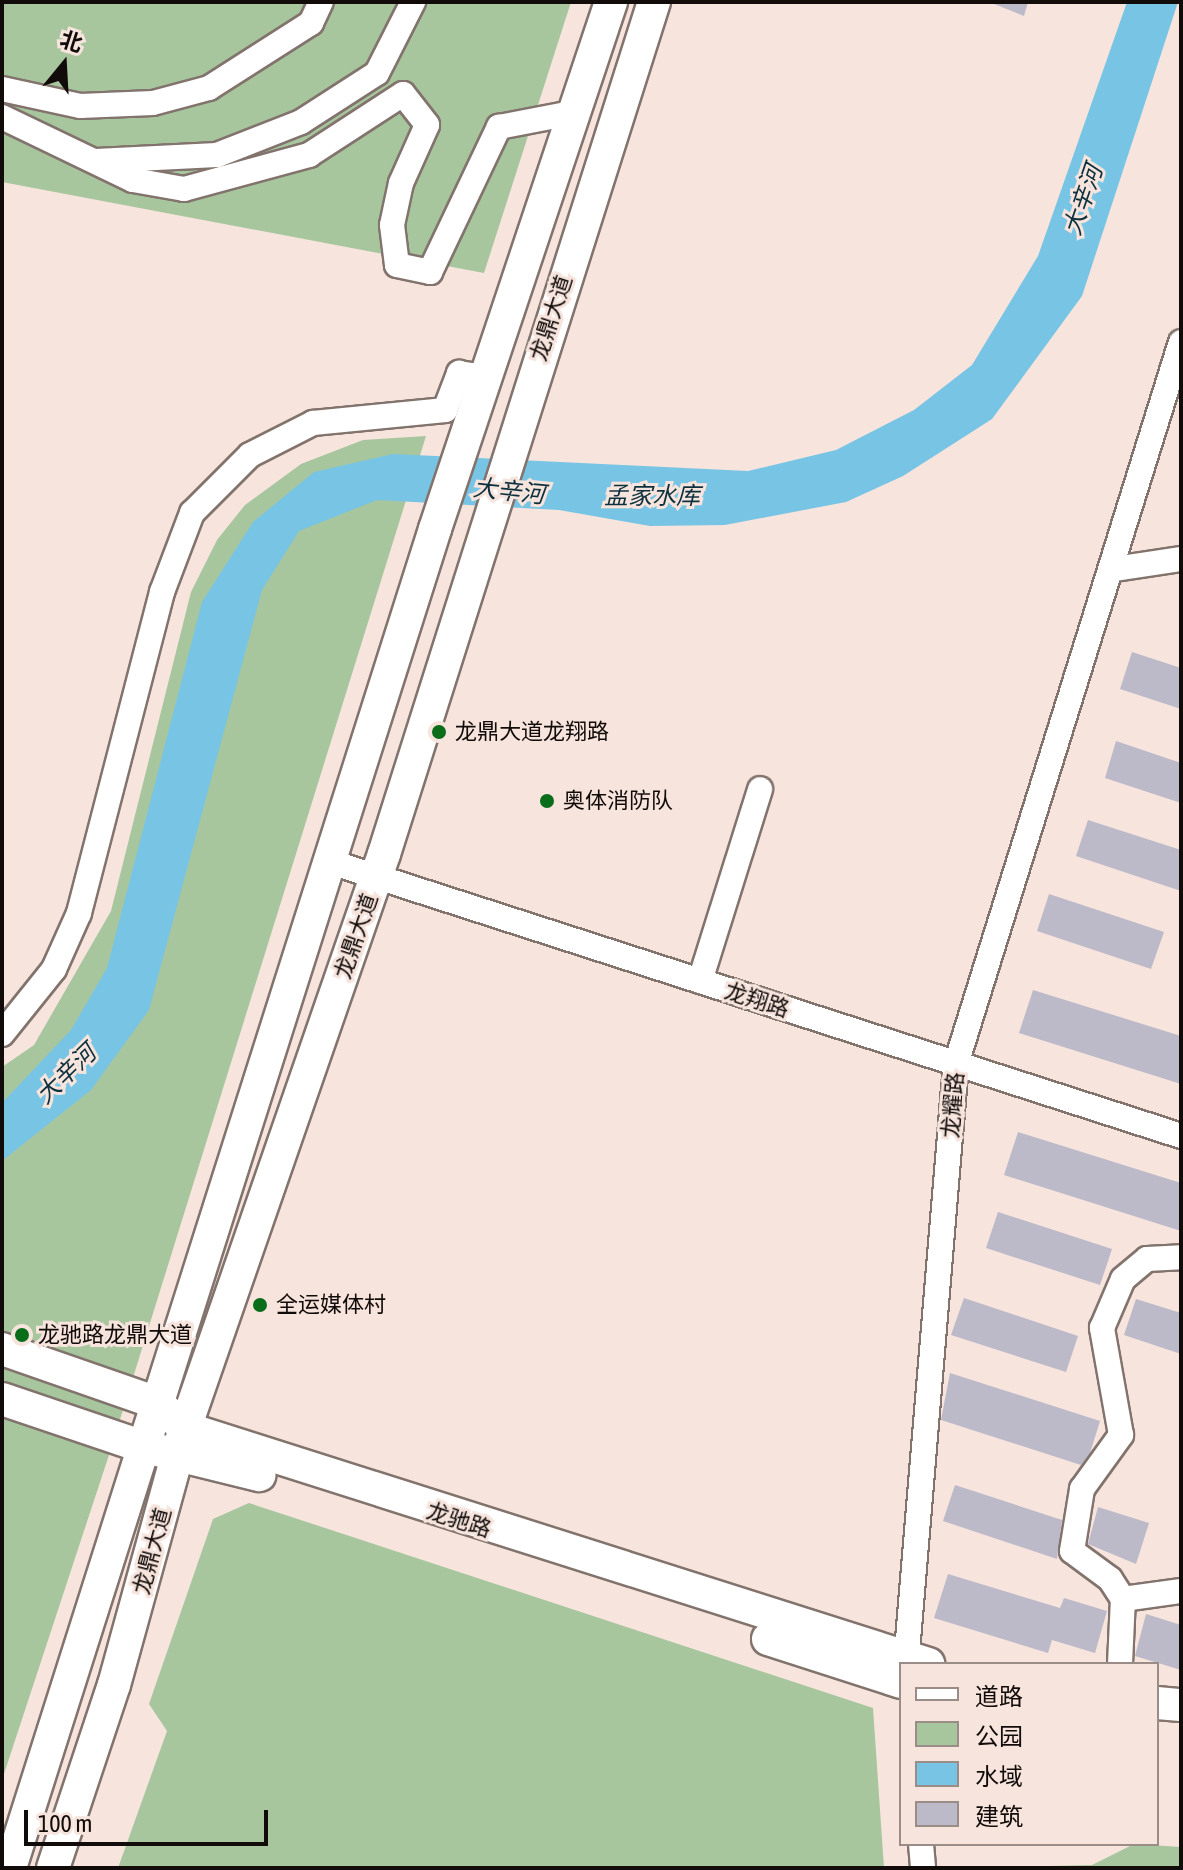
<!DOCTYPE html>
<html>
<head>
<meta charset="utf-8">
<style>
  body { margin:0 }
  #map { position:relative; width:1183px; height:1870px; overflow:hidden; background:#f6e4dd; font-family:"Asap Condensed","Noto Sans SC",sans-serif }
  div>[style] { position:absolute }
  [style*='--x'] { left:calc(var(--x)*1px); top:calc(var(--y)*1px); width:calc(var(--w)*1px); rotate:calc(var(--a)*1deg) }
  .green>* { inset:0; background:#a7c69e }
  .water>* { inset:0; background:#78c4e4 }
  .building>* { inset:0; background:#bcbac9 }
  .roads { filter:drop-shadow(2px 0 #82736d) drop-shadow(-2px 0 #82736d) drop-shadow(0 2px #82736d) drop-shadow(0 -2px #82736d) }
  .minor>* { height:24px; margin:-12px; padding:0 12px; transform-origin:12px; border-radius:12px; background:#fff }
  .major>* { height:32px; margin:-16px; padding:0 16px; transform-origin:16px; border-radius:16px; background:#fff }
  .dots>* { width:22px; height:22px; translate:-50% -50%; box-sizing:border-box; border:4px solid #f6e4dd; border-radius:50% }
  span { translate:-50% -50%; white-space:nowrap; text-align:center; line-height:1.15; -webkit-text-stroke:6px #f6e4dd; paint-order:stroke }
  .street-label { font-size:22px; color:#110b09 }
  .poi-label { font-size:22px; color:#110b09 }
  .left { translate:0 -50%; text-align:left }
  .water-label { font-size:24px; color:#0c303e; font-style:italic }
  .frame { position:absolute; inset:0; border:4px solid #110b09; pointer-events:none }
  .legend { position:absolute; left:899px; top:1662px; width:260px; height:184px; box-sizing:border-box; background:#f6e4dd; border:2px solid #9a8d88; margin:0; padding:10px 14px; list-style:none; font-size:24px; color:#110b09 }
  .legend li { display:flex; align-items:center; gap:16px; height:40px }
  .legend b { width:40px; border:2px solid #9a8d88 }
  .north { position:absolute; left:24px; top:24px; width:80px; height:80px; -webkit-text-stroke:6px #f6e4dd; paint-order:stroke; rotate:18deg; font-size:22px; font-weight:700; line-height:32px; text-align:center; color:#110b09 }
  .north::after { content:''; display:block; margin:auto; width:28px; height:36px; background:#110b09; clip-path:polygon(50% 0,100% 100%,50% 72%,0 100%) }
  .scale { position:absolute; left:24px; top:1810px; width:244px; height:36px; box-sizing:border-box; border:4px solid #110b09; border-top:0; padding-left:10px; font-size:24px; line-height:28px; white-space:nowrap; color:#110b09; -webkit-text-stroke:6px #f6e4dd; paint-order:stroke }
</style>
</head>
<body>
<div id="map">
  <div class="green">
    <i style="clip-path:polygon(2px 2px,571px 2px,484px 273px,2px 182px)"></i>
    <i style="clip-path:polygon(426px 436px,108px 1458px,2px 1780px,2px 1067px,34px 1045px,111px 911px,191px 592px,217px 540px,245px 505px,301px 464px,363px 440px)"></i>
    <i style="clip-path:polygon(249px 1503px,873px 1708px,884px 1868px,118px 1868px,167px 1731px,149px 1704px,213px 1519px)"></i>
    <i style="clip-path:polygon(1134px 1844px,1181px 1847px,1181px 1868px,958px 1868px,1092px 1865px)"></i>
  </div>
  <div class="water">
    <i style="clip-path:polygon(1127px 2px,1178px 2px,1082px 296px,992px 419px,903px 476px,846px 502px,725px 525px,650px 526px,559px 510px,377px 500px,299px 531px,262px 590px,149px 1010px,91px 1090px,2px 1161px,2px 1103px,71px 1030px,107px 968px,202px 602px,253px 522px,314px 472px,393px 454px,748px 471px,836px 450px,914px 410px,972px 365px,1038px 256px)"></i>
  </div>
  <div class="building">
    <i style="clip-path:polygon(989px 2px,1028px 2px,1024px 16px)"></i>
    <i style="clip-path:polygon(1132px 652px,1181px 668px,1181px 709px,1120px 689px)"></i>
    <i style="clip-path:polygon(1116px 741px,1181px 763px,1181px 803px,1105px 778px)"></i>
    <i style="clip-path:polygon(1088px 820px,1181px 850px,1181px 891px,1076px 856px)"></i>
    <i style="clip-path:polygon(1049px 894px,1164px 932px,1151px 969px,1037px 931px)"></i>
    <i style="clip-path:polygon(1033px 990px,1181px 1036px,1181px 1084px,1019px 1033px)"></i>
    <i style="clip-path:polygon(1018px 1132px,1181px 1183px,1181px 1231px,1004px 1175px)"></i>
    <i style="clip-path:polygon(998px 1212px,1112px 1249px,1100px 1285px,986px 1248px)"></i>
    <i style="clip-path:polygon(964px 1298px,1078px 1336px,1066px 1372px,951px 1335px)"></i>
    <i style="clip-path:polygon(1136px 1299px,1181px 1313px,1181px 1354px,1124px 1335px)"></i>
    <i style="clip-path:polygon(950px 1373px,1100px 1421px,1090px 1453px,1081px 1465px,941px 1420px)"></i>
    <i style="clip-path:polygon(955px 1485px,1062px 1520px,1057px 1559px,943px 1521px)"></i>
    <i style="clip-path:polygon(1098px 1507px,1149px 1523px,1136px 1564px,1088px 1544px)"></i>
    <i style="clip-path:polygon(948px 1574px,1060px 1608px,1064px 1598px,1107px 1611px,1095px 1653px,1052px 1640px,1048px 1653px,934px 1618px)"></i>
    <i style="clip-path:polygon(1146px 1614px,1181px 1625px,1181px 1670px,1135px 1656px)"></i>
  </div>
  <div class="roads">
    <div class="minor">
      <i style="--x:2;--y:89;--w:80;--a:12.3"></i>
      <i style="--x:80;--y:106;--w:73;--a:-2.4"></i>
      <i style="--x:153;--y:103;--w:58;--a:-15"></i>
      <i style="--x:209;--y:88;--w:121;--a:-32.5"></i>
      <i style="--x:311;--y:23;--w:23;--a:-65"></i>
      <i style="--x:2;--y:117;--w:145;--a:25.7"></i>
      <i style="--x:133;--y:180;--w:52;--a:10"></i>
      <i style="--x:184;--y:189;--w:130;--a:-15.2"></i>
      <i style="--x:309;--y:155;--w:112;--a:-33"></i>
      <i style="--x:403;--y:94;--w:39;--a:52"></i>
      <i style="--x:427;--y:125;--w:64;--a:114.1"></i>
      <i style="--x:401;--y:183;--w:43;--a:102.1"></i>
      <i style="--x:392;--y:225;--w:40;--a:82.9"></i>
      <i style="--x:397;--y:265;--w:34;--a:12"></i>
      <i style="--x:430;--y:272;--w:161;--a:-64.6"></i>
      <i style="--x:499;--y:127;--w:79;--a:-10.9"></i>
      <i style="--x:96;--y:161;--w:121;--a:-2.8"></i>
      <i style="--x:217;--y:155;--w:90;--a:-21.4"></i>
      <i style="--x:301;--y:122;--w:90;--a:-32.8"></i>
      <i style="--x:377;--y:73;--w:80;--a:-63.1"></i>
      <i style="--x:1114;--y:569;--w:68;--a:-8.5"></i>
      <i style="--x:334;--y:863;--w:890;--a:17.86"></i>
      <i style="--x:700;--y:981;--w:201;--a:-72.6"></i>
      <i style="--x:2;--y:1034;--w:83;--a:-51.3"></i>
      <i style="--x:54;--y:969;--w:61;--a:-65.9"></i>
      <i style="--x:79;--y:913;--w:332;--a:-75.5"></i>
      <i style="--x:162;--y:592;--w:85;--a:-69.2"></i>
      <i style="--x:192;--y:513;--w:82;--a:-45"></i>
      <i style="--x:250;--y:455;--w:71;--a:-26.9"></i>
      <i style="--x:313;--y:423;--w:133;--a:-5.6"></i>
      <i style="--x:445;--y:410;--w:40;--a:-69"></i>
      <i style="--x:459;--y:373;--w:26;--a:9"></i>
      <i style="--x:1123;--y:1599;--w:59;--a:-7.9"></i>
      <i style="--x:906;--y:1664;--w:602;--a:-85.24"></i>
      <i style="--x:956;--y:1064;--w:756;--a:-72.69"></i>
      <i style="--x:1120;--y:1664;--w:65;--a:-87.4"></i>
      <i style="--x:1123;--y:1599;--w:24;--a:-123"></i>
      <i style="--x:1110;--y:1579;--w:47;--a:-143.6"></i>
      <i style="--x:1072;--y:1551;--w:63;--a:-80.8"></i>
      <i style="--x:1082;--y:1489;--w:67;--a:-54.2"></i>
      <i style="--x:1121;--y:1435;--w:109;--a:-100.1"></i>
      <i style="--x:1102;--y:1328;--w:53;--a:-66.8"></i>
      <i style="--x:1123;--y:1279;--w:31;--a:-40"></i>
      <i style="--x:1147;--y:1259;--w:34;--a:-3"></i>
      <i style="--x:921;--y:1844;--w:24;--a:85"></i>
    </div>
    <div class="major">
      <i style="--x:2;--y:1349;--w:164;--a:19.2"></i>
      <i style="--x:157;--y:1403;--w:38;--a:42"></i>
      <i style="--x:185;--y:1428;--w:780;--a:17.62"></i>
      <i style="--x:2;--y:1399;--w:147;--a:18.7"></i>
      <i style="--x:141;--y:1446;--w:122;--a:13.8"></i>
      <i style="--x:768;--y:1639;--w:140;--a:17.9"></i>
      <i style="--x:1157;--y:1703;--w:24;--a:5"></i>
      <i style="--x:10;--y:1868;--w:1405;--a:-72.39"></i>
      <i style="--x:435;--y:529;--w:556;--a:-71.53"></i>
      <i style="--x:53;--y:1868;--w:193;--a:-71.6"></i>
      <i style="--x:114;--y:1685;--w:267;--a:-74.6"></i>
      <i style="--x:185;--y:1428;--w:608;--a:-70.88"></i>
      <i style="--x:384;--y:854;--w:894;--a:-72.42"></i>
    </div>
  </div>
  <div class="dots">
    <i style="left:439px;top:732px;background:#096d1a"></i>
    <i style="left:547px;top:801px;background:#096d1a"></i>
    <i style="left:260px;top:1305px;background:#096d1a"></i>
    <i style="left:22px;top:1335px;background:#096d1a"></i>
  </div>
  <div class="street-label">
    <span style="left:551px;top:318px;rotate:-72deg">龙鼎大道</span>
    <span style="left:356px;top:936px;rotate:-71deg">龙鼎大道</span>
    <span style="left:757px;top:1000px;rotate:18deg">龙翔路</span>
    <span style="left:953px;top:1105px;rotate:-85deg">龙耀路</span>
    <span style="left:459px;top:1520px;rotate:18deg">龙驰路</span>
    <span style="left:152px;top:1551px;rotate:-75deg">龙鼎大道</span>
  </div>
  <div class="poi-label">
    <span class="left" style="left:455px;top:732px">龙鼎大道龙翔路</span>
    <span class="left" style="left:563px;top:801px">奥体消防队</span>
    <span class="left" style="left:276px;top:1305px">全运媒体村</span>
    <span class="left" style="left:38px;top:1335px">龙驰路龙鼎大道</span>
  </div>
  <div class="water-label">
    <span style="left:1083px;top:200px;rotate:-71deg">大辛河</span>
    <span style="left:509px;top:491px;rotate:6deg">大辛河</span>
    <span style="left:652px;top:496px">孟家水库</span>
    <span style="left:66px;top:1074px;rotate:-44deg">大辛河</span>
  </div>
  <div class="frame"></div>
  <ul class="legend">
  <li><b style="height:10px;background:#fff"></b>道路</li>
  <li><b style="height:22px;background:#a7c69e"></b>公园</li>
  <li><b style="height:22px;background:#78c4e4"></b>水域</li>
  <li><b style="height:22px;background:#bcbac9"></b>建筑</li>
  </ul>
  <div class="north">北</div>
  <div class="scale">100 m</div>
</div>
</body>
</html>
